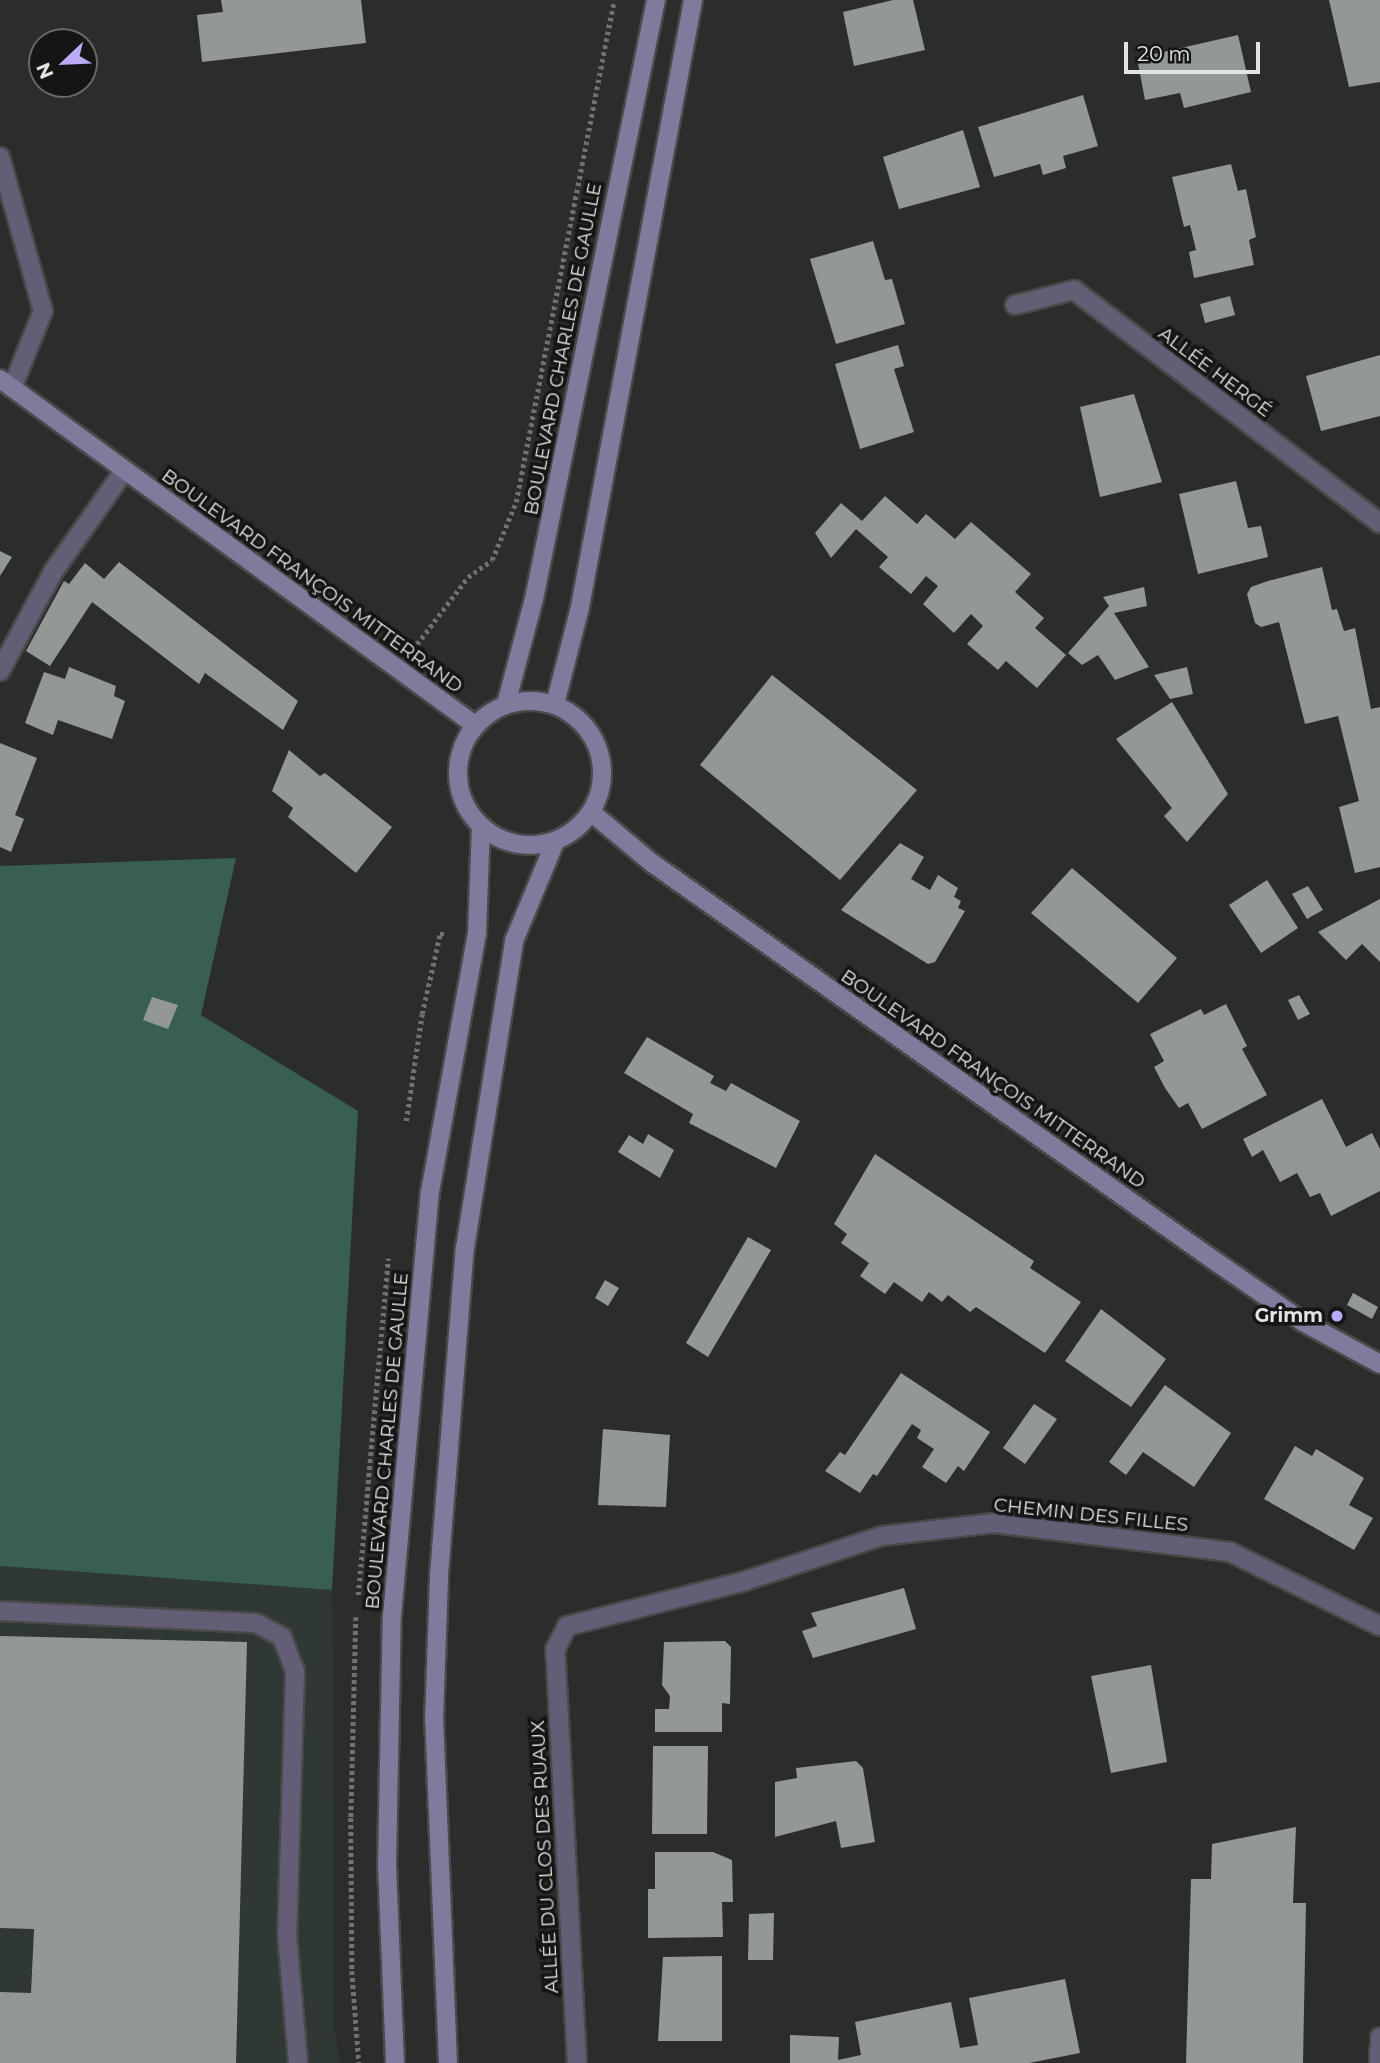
<!DOCTYPE html>
<html>
<head>
<meta charset="utf-8">
<style>
  body { margin:0 }
  #map { position:relative; width:1380px; height:2063px; overflow:hidden; background:#2b2d2c; font-family:Montserrat,sans-serif }
  div>[style] { position:absolute }
  [style*='--x'] { left:calc(var(--x)*1px); top:calc(var(--y)*1px); width:calc(var(--w)*1px); rotate:calc(var(--a)*1deg) }
  .built>* { inset:0; background:#303836 }
  .green>* { inset:0; background:#395f52 }
  .building>* { inset:0; background:#939795 }
  .path>* { height:4.5px; margin-top:-2.25px; transform-origin:0; background:repeating-linear-gradient(90deg,#707271 0 3.5px,transparent 0 7px) }
  .roads { filter:drop-shadow(2px 0 #484a49) drop-shadow(-2px 0 #484a49) drop-shadow(0 2px #484a49) drop-shadow(0 -2px #484a49) }
  .lane>* { height:18px; margin:-9px; padding:0 9px; transform-origin:9px; border-radius:9px; background:#635e75 }
  .street>* { height:18px; margin:-9px; padding:0 9px; transform-origin:9px; border-radius:9px; background:#635e75 }
  .secondary>* { height:18px; margin:-9px; padding:0 9px; transform-origin:9px; border-radius:9px; background:#817a9d }
  .secondary>.ring { margin:-9px; padding:0; box-sizing:content-box; background:none; border:18px solid #817a9d; border-radius:50% }
  .dots>* { width:19px; height:19px; translate:-50% -50%; box-sizing:border-box; border:4px solid #141515; border-radius:50% }
  span { translate:-50% -50%; white-space:nowrap; text-align:center; line-height:1.15; -webkit-text-stroke:7px #141515; paint-order:stroke }
  .street-label { font-size:19px; color:#e3e4e4 }
  .poi-label { font-size:19px; color:#e3e4e4; font-weight:700 }
  .right { translate:-100% -50%; text-align:right }
  .north { position:absolute; left:28px; top:28px; width:70px; height:70px; box-sizing:border-box; background:#141515; border:2px solid #676868; border-radius:50%; rotate:247deg; font-size:19px; font-weight:700; line-height:28px; text-align:center; color:#e3e4e4 }
  .north::after { content:''; display:block; margin:auto; width:24px; height:32px; background:#bbaaf6; clip-path:polygon(50% 0,100% 100%,50% 72%,0 100%) }
  .scale { position:absolute; left:1124px; top:42px; width:136px; height:32px; box-sizing:border-box; border:4px solid #e3e4e4; border-top:0; padding-left:9px; font-size:21px; line-height:24px; white-space:nowrap; color:#e3e4e4; -webkit-text-stroke:5px #141515; paint-order:stroke }
</style>
</head>
<body>
<div id="map">
  <div class="built">
    <i style="clip-path:polygon(0 1566px,332px 1590px,334px 2028px,340px 2063px,0 2063px)"></i>
  </div>
  <div class="green">
    <i style="clip-path:polygon(236px 858px,201px 1015px,358px 1111px,332px 1590px,0 1566px,0 866px)"></i>
  </div>
  <div class="building">
    <i style="clip-path:polygon(221px 0,361px 0,366px 43px,202px 62px,197px 15px,223px 12px)"></i>
    <i style="clip-path:polygon(893px 0,913px 0,925px 50px,854px 66px,843px 12px)"></i>
    <i style="clip-path:polygon(1329px 0,1380px 0,1380px 82px,1349px 87px)"></i>
    <i style="clip-path:polygon(1238px 35px,1251px 92px,1184px 108px,1180px 93px,1145px 100px,1137px 58px)"></i>
    <i style="clip-path:polygon(1083px 95px,1098px 146px,1063px 156px,1066px 168px,1043px 175px,1040px 164px,994px 177px,978px 127px)"></i>
    <i style="clip-path:polygon(963px 130px,980px 187px,899px 209px,883px 157px)"></i>
    <i style="clip-path:polygon(1231px 164px,1238px 191px,1246px 189px,1256px 237px,1249px 240px,1254px 265px,1194px 278px,1189px 252px,1196px 250px,1190px 225px,1184px 227px,1172px 177px)"></i>
    <i style="clip-path:polygon(873px 241px,885px 280px,892px 279px,905px 324px,836px 344px,810px 259px)"></i>
    <i style="clip-path:polygon(1230px 296px,1235px 315px,1205px 323px,1200px 304px)"></i>
    <i style="clip-path:polygon(898px 345px,904px 366px,894px 369px,914px 432px,860px 449px,835px 364px)"></i>
    <i style="clip-path:polygon(1380px 355px,1380px 416px,1321px 431px,1306px 376px)"></i>
    <i style="clip-path:polygon(1134px 394px,1162px 482px,1100px 497px,1080px 407px)"></i>
    <i style="clip-path:polygon(1236px 481px,1248px 528px,1261px 526px,1268px 557px,1198px 574px,1179px 494px)"></i>
    <i style="clip-path:polygon(885px 496px,917px 524px,926px 514px,955px 539px,971px 522px,1031px 574px,1015px 592px,1044px 618px,1035px 628px,1066px 655px,1037px 688px,1006px 661px,998px 670px,967px 644px,983px 626px,971px 614px,954px 633px,923px 604px,938px 586px,926px 576px,911px 594px,879px 567px,888px 557px,856px 529px,831px 558px,815px 533px,841px 503px,862px 521px)"></i>
    <i style="clip-path:polygon(0 551px,12px 557px,0 576px)"></i>
    <i style="clip-path:polygon(119px 562px,298px 701px,283px 730px,205px 673px,199px 684px,92px 602px,50px 666px,26px 651px,64px 581px,69px 584px,85px 563px,104px 579px)"></i>
    <i style="clip-path:polygon(1322px 567px,1332px 610px,1337px 609px,1344px 631px,1355px 628px,1371px 709px,1380px 707px,1380px 867px,1355px 873px,1339px 807px,1359px 801px,1338px 716px,1305px 724px,1279px 622px,1261px 627px,1255px 623px,1247px 594px,1251px 587px,1268px 581px)"></i>
    <i style="clip-path:polygon(1144px 587px,1147px 606px,1114px 613px,1149px 667px,1115px 680px,1098px 655px,1082px 665px,1068px 653px,1109px 606px,1103px 597px)"></i>
    <i style="clip-path:polygon(69px 667px,116px 686px,114px 696px,125px 701px,112px 739px,58px 720px,53px 735px,25px 723px,44px 672px,65px 679px)"></i>
    <i style="clip-path:polygon(1187px 667px,1193px 694px,1170px 699px,1154px 675px)"></i>
    <i style="clip-path:polygon(772px 675px,917px 790px,840px 880px,700px 765px)"></i>
    <i style="clip-path:polygon(1172px 702px,1228px 794px,1187px 842px,1164px 816px,1172px 808px,1116px 739px)"></i>
    <i style="clip-path:polygon(0 743px,37px 758px,15px 815px,24px 819px,11px 852px,0 847px)"></i>
    <i style="clip-path:polygon(289px 750px,320px 776px,325px 773px,392px 827px,356px 873px,288px 817px,293px 808px,272px 791px)"></i>
    <i style="clip-path:polygon(900px 843px,924px 857px,911px 879px,930px 890px,938px 875px,958px 888px,954px 897px,961px 901px,958px 908px,965px 911px,935px 962px,928px 964px,841px 910px)"></i>
    <i style="clip-path:polygon(1072px 868px,1177px 958px,1138px 1003px,1031px 913px)"></i>
    <i style="clip-path:polygon(1267px 880px,1298px 928px,1261px 953px,1229px 905px)"></i>
    <i style="clip-path:polygon(1308px 886px,1323px 910px,1307px 919px,1292px 894px)"></i>
    <i style="clip-path:polygon(1380px 899px,1380px 962px,1362px 944px,1346px 960px,1318px 932px)"></i>
    <i style="clip-path:polygon(1299px 995px,1310px 1014px,1298px 1020px,1288px 1000px)"></i>
    <i style="clip-path:polygon(152px 997px,178px 1005px,168px 1029px,143px 1020px)"></i>
    <i style="clip-path:polygon(1226px 1004px,1247px 1046px,1242px 1049px,1267px 1095px,1202px 1129px,1188px 1103px,1179px 1108px,1165px 1088px,1154px 1067px,1164px 1061px,1150px 1034px,1201px 1009px,1204px 1015px)"></i>
    <i style="clip-path:polygon(647px 1037px,714px 1076px,710px 1083px,726px 1091px,731px 1083px,800px 1121px,776px 1168px,689px 1123px,693px 1114px,624px 1073px)"></i>
    <i style="clip-path:polygon(1322px 1099px,1346px 1147px,1372px 1133px,1380px 1149px,1380px 1191px,1331px 1216px,1320px 1193px,1310px 1197px,1297px 1173px,1280px 1182px,1263px 1150px,1252px 1157px,1243px 1139px)"></i>
    <i style="clip-path:polygon(648px 1134px,674px 1150px,660px 1178px,618px 1152px,629px 1135px,643px 1144px)"></i>
    <i style="clip-path:polygon(875px 1154px,1034px 1261px,1030px 1268px,1081px 1302px,1045px 1353px,976px 1307px,970px 1312px,948px 1295px,942px 1302px,929px 1292px,922px 1302px,894px 1282px,885px 1294px,860px 1276px,869px 1263px,841px 1243px,847px 1234px,834px 1224px)"></i>
    <i style="clip-path:polygon(748px 1237px,771px 1250px,708px 1357px,686px 1343px)"></i>
    <i style="clip-path:polygon(605px 1280px,619px 1288px,608px 1306px,595px 1298px)"></i>
    <i style="clip-path:polygon(1353px 1293px,1378px 1307px,1372px 1319px,1347px 1305px)"></i>
    <i style="clip-path:polygon(1101px 1309px,1166px 1359px,1131px 1407px,1065px 1361px)"></i>
    <i style="clip-path:polygon(901px 1373px,990px 1432px,964px 1471px,958px 1466px,946px 1483px,922px 1467px,934px 1449px,917px 1438px,921px 1430px,912px 1424px,877px 1476px,873px 1474px,860px 1493px,825px 1471px,840px 1452px,845px 1455px)"></i>
    <i style="clip-path:polygon(1165px 1385px,1231px 1433px,1194px 1487px,1143px 1452px,1126px 1475px,1109px 1462px)"></i>
    <i style="clip-path:polygon(1034px 1404px,1057px 1419px,1025px 1464px,1003px 1448px)"></i>
    <i style="clip-path:polygon(603px 1429px,670px 1435px,666px 1507px,598px 1505px)"></i>
    <i style="clip-path:polygon(1295px 1446px,1312px 1456px,1316px 1449px,1364px 1478px,1349px 1505px,1373px 1518px,1354px 1550px,1264px 1499px)"></i>
    <i style="clip-path:polygon(904px 1588px,916px 1629px,813px 1658px,802px 1631px,817px 1626px,811px 1613px)"></i>
    <i style="clip-path:polygon(0 1636px,247px 1642px,236px 2063px,0 2063px,0 1992px,31px 1993px,34px 1929px,0 1928px)"></i>
    <i style="clip-path:polygon(725px 1641px,731px 1647px,730px 1704px,722px 1703px,722px 1732px,655px 1732px,655px 1709px,669px 1709px,670px 1696px,662px 1685px,664px 1642px)"></i>
    <i style="clip-path:polygon(1151px 1665px,1167px 1762px,1111px 1773px,1091px 1676px)"></i>
    <i style="clip-path:polygon(653px 1746px,708px 1746px,707px 1834px,652px 1834px)"></i>
    <i style="clip-path:polygon(856px 1761px,863px 1768px,875px 1842px,841px 1848px,836px 1821px,775px 1837px,775px 1782px,797px 1778px,796px 1768px)"></i>
    <i style="clip-path:polygon(1296px 1827px,1293px 1903px,1306px 1903px,1303px 2063px,1186px 2063px,1191px 1879px,1211px 1879px,1212px 1844px)"></i>
    <i style="clip-path:polygon(655px 1852px,713px 1852px,732px 1860px,733px 1902px,722px 1902px,723px 1937px,648px 1938px,648px 1889px,655px 1889px)"></i>
    <i style="clip-path:polygon(774px 1913px,773px 1960px,748px 1960px,749px 1914px)"></i>
    <i style="clip-path:polygon(722px 1956px,722px 2041px,658px 2041px,663px 1957px)"></i>
    <i style="clip-path:polygon(1065px 1979px,1080px 2053px,1029px 2063px,790px 2063px,790px 2035px,839px 2037px,838px 2060px,861px 2055px,855px 2022px,951px 2002px,960px 2048px,978px 2045px,969px 1998px)"></i>
  </div>
  <div class="path">
    <i style="--x:417;--y:644;--w:84;--a:-52.7"></i>
    <i style="--x:468;--y:577;--w:29;--a:-35"></i>
    <i style="--x:492;--y:560;--w:63;--a:-67.5"></i>
    <i style="--x:516;--y:502;--w:511;--a:-78.95"></i>
    <i style="--x:406;--y:1121;--w:108;--a:-81.5"></i>
    <i style="--x:422;--y:1014;--w:82;--a:-77.3"></i>
    <i style="--x:440;--y:934;--w:4;--a:0"></i>
    <i style="--x:358;--y:1595;--w:338;--a:-84.9"></i>
    <i style="--x:356;--y:1617;--w:201;--a:91.4"></i>
    <i style="--x:351;--y:1818;--w:153;--a:89.6"></i>
    <i style="--x:352;--y:1971;--w:92;--a:85.6"></i>
  </div>
  <div class="roads">
    <div class="lane">
      <i style="--x:0;--y:1611;--w:256;--a:2.7"></i>
      <i style="--x:256;--y:1623;--w:30;--a:28"></i>
      <i style="--x:282;--y:1637;--w:36;--a:69"></i>
      <i style="--x:295;--y:1671;--w:263;--a:91.7"></i>
      <i style="--x:287;--y:1934;--w:129;--a:85.1"></i>
    </div>
    <div class="street">
      <i style="--x:0;--y:157;--w:160;--a:74.4"></i>
      <i style="--x:43;--y:311;--w:83;--a:111.9"></i>
      <i style="--x:1015;--y:305;--w:61;--a:-14.3"></i>
      <i style="--x:1074;--y:290;--w:385;--a:37.3"></i>
      <i style="--x:0;--y:671;--w:112;--a:-61.8"></i>
      <i style="--x:53;--y:572;--w:123;--a:-54.9"></i>
      <i style="--x:577;--y:2063;--w:414;--a:-93"></i>
      <i style="--x:555;--y:1650;--w:27;--a:-63"></i>
      <i style="--x:567;--y:1626;--w:184;--a:-14.2"></i>
      <i style="--x:745;--y:1581;--w:144;--a:-18.2"></i>
      <i style="--x:882;--y:1536;--w:113;--a:-6.6"></i>
      <i style="--x:994;--y:1523;--w:238;--a:7"></i>
      <i style="--x:1230;--y:1552;--w:167;--a:26.3"></i>
      <i style="--x:1379;--y:2063;--w:26;--a:-88"></i>
    </div>
    <div class="secondary">
      <i style="--x:0;--y:379;--w:588;--a:36.07"></i>
      <i class="ring" style="left:458px;top:701px;width:126px;height:126px"></i>
      <i style="--x:506;--y:704;--w:109;--a:-75.1"></i>
      <i style="--x:534;--y:599;--w:611;--a:-78.49"></i>
      <i style="--x:555;--y:704;--w:100;--a:-75.5"></i>
      <i style="--x:580;--y:607;--w:617;--a:-79.45"></i>
      <i style="--x:591;--y:812;--w:80;--a:39.9"></i>
      <i style="--x:652;--y:863;--w:674;--a:35.27"></i>
      <i style="--x:1202;--y:1252;--w:123;--a:34.7"></i>
      <i style="--x:1303;--y:1322;--w:88;--a:28.6"></i>
      <i style="--x:395;--y:2063;--w:197;--a:-92.3"></i>
      <i style="--x:387;--y:1866;--w:250;--a:-88.9"></i>
      <i style="--x:392;--y:1616;--w:426;--a:-84.9"></i>
      <i style="--x:430;--y:1192;--w:262;--a:-79.7"></i>
      <i style="--x:477;--y:934;--w:108;--a:-87.9"></i>
      <i style="--x:448;--y:2063;--w:342;--a:-92.3"></i>
      <i style="--x:434;--y:1721;--w:146;--a:-88"></i>
      <i style="--x:439;--y:1575;--w:328;--a:-85.5"></i>
      <i style="--x:465;--y:1248;--w:311;--a:-80.9"></i>
      <i style="--x:514;--y:941;--w:107;--a:-67.5"></i>
    </div>
  </div>
  <div class="dots">
    <i style="left:1337px;top:1316px;background:#bbaaf6"></i>
  </div>
  <div class="street-label">
    <span style="left:563px;top:349px;rotate:-79deg">BOULEVARD CHARLES DE GAULLE</span>
    <span style="left:1215px;top:372px;rotate:37deg">ALLÉE HERGÉ</span>
    <span style="left:312px;top:581px;rotate:36deg">BOULEVARD FRANÇOIS MITTERRAND</span>
    <span style="left:993px;top:1079px;rotate:35deg">BOULEVARD FRANÇOIS MITTERRAND</span>
    <span style="left:387px;top:1441px;rotate:-85deg">BOULEVARD CHARLES DE GAULLE</span>
    <span style="left:1091px;top:1515px;rotate:6deg">CHEMIN DES FILLES</span>
    <span style="left:545px;top:1857px;rotate:-93deg">ALLÉE DU CLOS DES RUAUX</span>
  </div>
  <div class="poi-label">
    <span class="right" style="left:1323px;top:1316px">Grimm</span>
  </div>
  <div class="north">N</div>
  <div class="scale">20 m</div>
</div>
</body>
</html>
